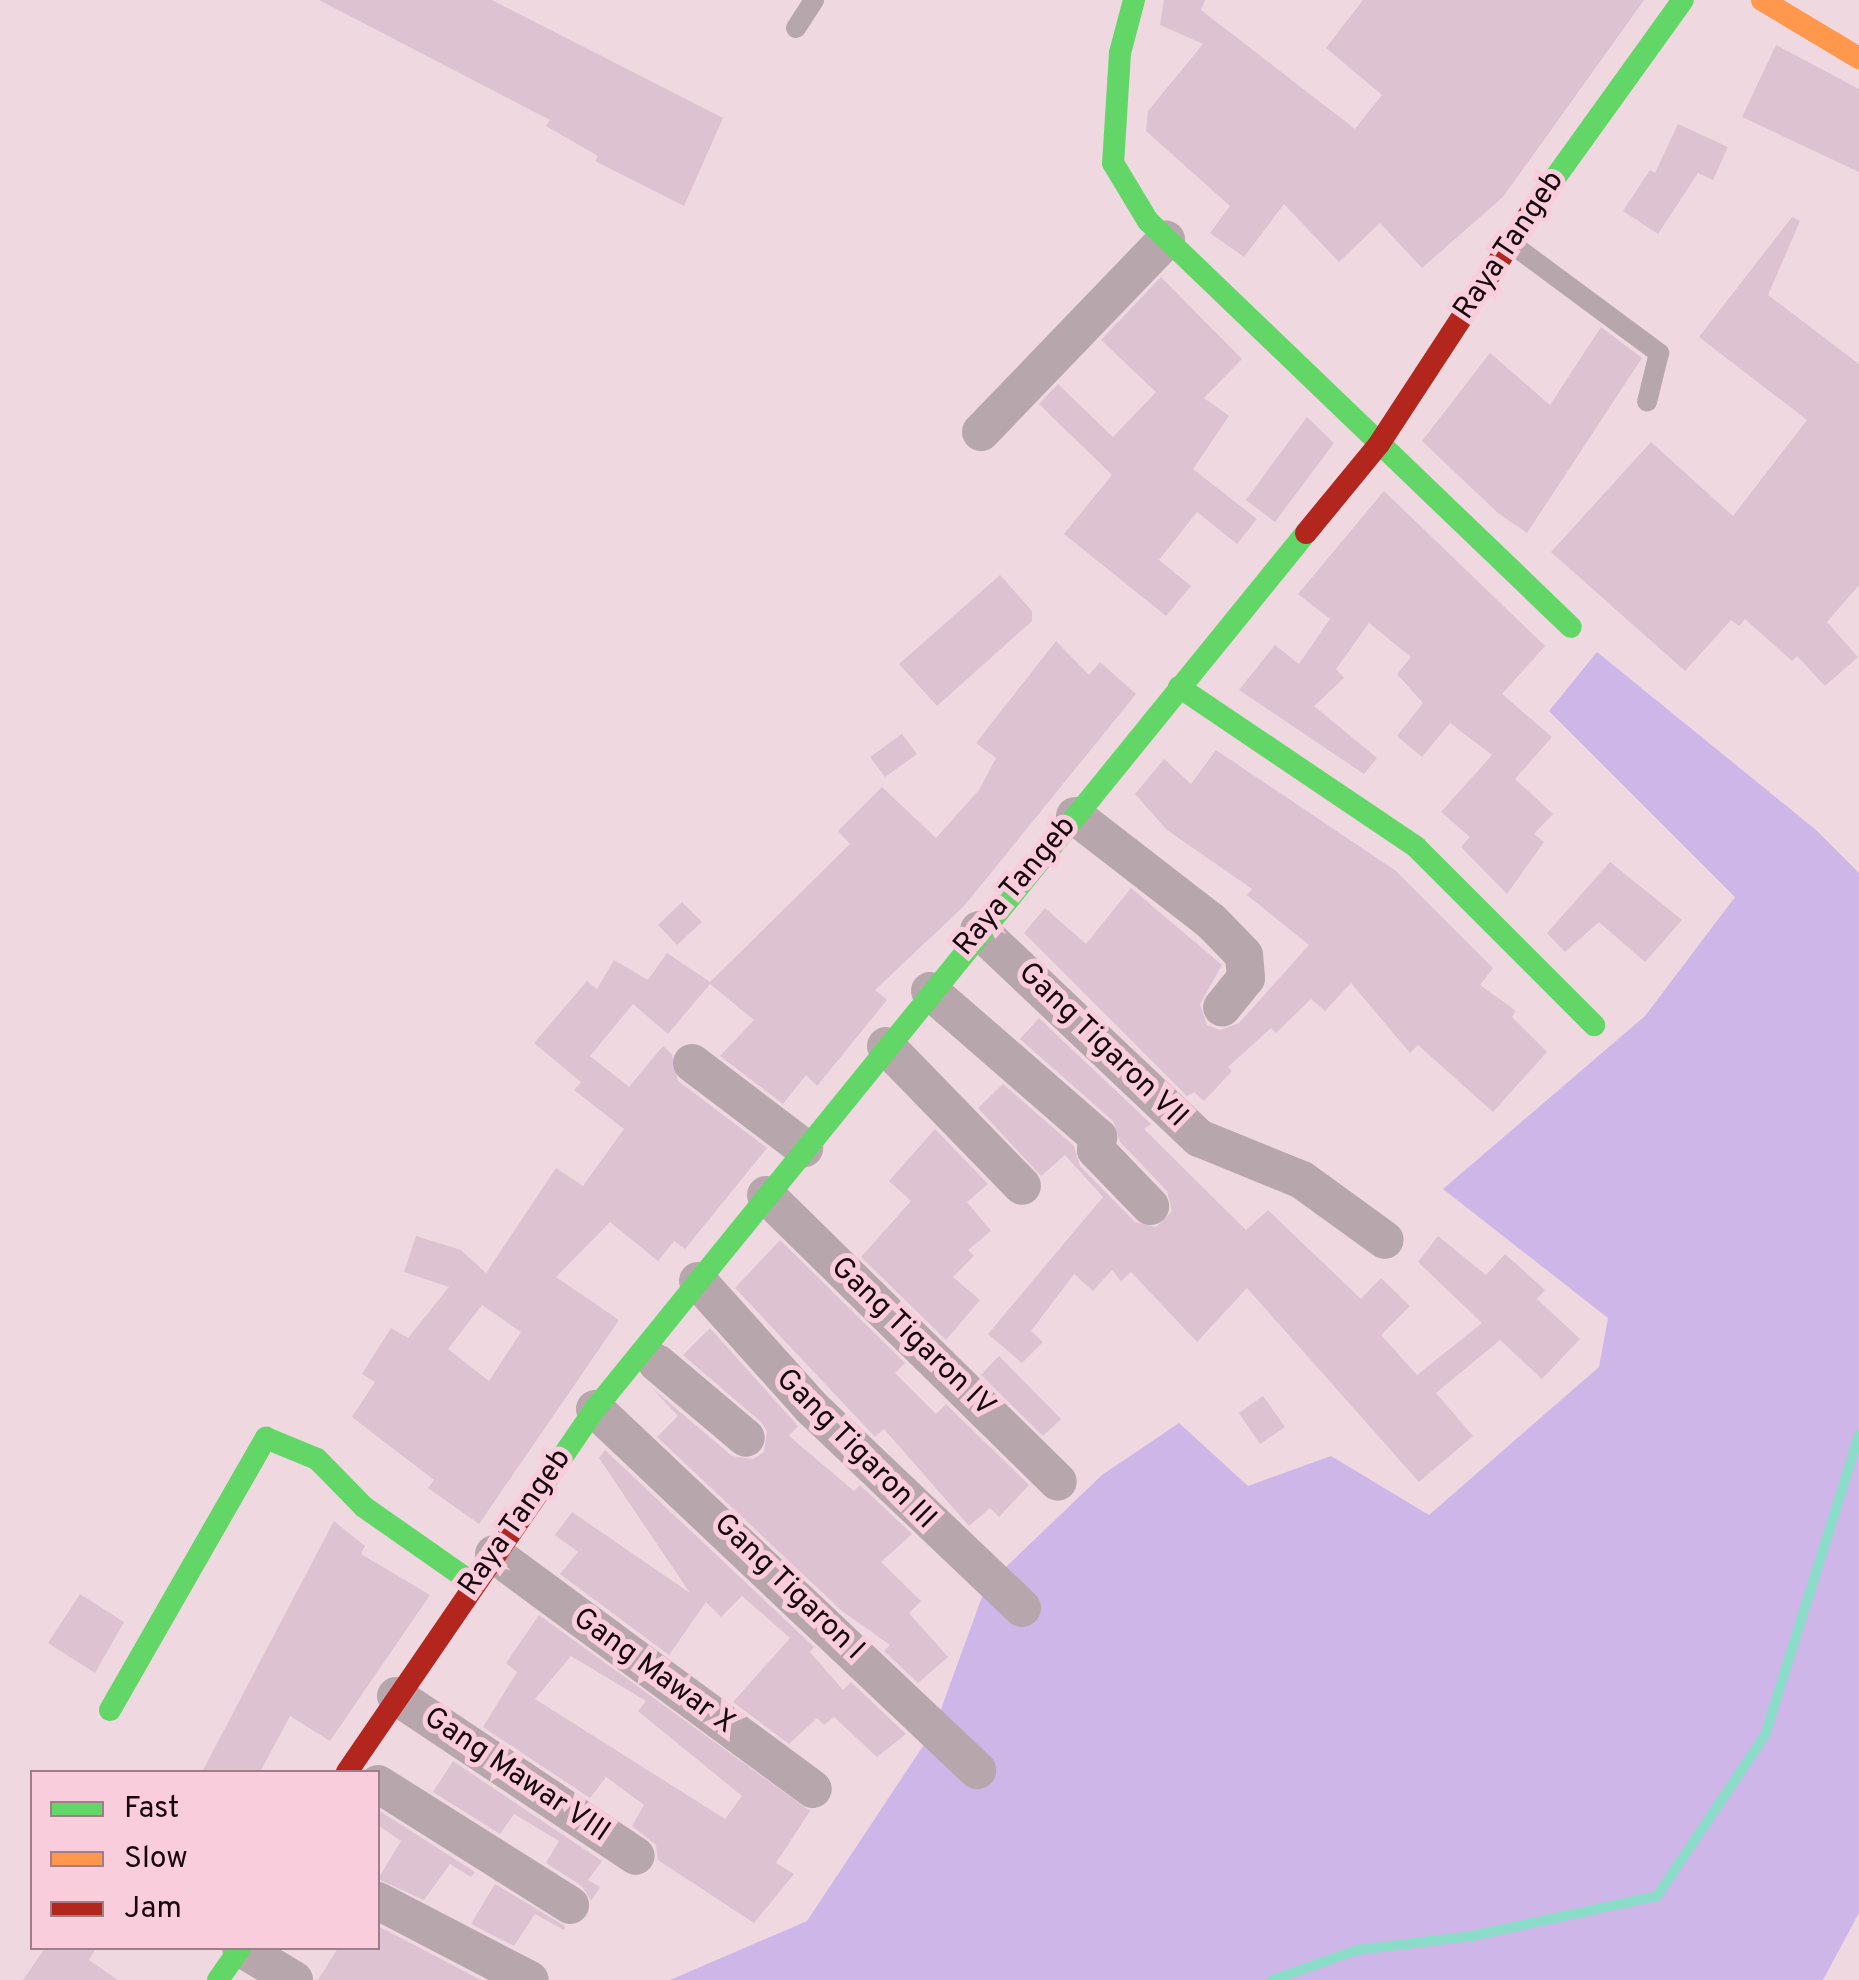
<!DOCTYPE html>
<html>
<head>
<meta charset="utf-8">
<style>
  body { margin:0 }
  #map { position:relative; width:1859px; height:1980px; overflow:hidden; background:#f0d8e0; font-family:Overpass,sans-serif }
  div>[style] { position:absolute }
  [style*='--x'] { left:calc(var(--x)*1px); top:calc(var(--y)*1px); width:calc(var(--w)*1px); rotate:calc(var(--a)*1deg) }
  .forest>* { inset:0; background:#ceb7e8 }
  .stream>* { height:10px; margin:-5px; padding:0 5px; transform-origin:5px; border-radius:5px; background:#8cdcca }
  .building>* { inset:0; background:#ddc2d2 }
  .lane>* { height:20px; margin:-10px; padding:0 10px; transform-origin:10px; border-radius:10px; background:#b7a7ac }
  .street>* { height:38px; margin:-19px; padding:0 19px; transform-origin:19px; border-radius:19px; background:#b7a7ac }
  .fast>* { height:22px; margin:-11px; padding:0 11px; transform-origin:11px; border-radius:11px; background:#63d668 }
  .slow>* { height:22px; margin:-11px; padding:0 11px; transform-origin:11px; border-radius:11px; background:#ff974d }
  .jam>* { height:22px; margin:-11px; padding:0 11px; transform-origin:11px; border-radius:11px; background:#b3261e }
  span { translate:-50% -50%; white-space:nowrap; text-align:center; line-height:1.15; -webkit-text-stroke:10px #facddc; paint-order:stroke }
  .street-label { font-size:30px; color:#17080e }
  .legend { position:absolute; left:30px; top:1770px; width:350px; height:180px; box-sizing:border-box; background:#facddc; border:2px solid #9f7e8a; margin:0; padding:12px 18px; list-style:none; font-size:30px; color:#17080e }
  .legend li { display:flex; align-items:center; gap:20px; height:50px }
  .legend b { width:50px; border:2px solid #9f7e8a }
</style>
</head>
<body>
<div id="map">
  <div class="forest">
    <i style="clip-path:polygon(1597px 652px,1816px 830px,1859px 873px,1859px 1913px,1823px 1980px,670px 1980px,807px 1921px,933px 1731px,986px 1586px,1102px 1475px,1179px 1423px,1248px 1486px,1331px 1456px,1429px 1515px,1599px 1367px,1608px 1318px,1443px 1189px,1645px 1016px,1735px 897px,1549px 711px)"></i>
  </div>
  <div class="stream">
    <i style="--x:1272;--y:1980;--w:90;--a:-19.4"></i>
    <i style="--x:1357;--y:1950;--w:116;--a:-6.9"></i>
    <i style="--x:1472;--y:1936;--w:189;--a:-12.2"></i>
    <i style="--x:1657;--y:1896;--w:194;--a:-56.1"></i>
    <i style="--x:1765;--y:1735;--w:314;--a:-72.6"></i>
  </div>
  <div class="building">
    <i style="clip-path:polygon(319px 0,492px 0,723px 118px,684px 206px,595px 161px,598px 156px,546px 126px,550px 120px)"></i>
    <i style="clip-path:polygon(1164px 0,1205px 0,1201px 10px,1355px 129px,1382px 95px,1326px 48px,1363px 0,1644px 0,1503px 197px,1422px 268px,1380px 223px,1339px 262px,1284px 204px,1244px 257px,1210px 233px,1230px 206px,1146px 131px,1148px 111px,1203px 44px,1160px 25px)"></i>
    <i style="clip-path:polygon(1776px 45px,1859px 89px,1859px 172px,1742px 117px)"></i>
    <i style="clip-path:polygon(1678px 124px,1728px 147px,1713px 180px,1698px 173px,1658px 234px,1623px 211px,1650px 170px,1655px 173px)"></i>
    <i style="clip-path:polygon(1792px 217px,1800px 221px,1768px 295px,1859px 364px,1859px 585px,1827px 622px,1858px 657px,1825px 686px,1797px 656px,1792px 661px,1745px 619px,1739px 626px,1731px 620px,1685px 671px,1551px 552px,1651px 442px,1733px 516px,1807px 420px,1699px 337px)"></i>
    <i style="clip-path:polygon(1161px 277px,1242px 359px,1204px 398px,1229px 416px,1193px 469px,1257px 519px,1237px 544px,1197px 512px,1159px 560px,1191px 586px,1166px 616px,1064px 534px,1112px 475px,1039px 404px,1058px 384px,1113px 437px,1156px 392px,1101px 340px)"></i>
    <i style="clip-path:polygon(1601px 327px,1642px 358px,1527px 533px,1498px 513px,1422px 441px,1490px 353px,1550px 405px)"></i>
    <i style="clip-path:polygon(1307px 417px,1334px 443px,1275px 522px,1246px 500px)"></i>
    <i style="clip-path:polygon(1384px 491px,1545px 646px,1502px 694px,1552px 737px,1515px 779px,1553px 814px,1534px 834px,1544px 842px,1507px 894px,1461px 847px,1470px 837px,1441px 812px,1492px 755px,1450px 723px,1422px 757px,1397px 736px,1423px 703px,1397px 674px,1411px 657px,1369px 623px,1336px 669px,1344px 678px,1314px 706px,1377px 758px,1364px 774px,1239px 690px,1275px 645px,1299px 664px,1330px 619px,1298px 594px)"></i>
    <i style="clip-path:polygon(1000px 575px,1032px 611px,1032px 621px,937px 706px,899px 664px)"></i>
    <i style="clip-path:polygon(evenodd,1056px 641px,1089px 675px,1100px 662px,1136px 694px,964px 906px,875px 990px,887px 1000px,817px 1086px,806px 1075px,783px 1104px,720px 1056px,754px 1020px,710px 984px,668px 1034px,633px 1004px,590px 1056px,629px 1087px,663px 1046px,672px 1054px,678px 1081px,767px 1148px,685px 1249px,674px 1241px,658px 1261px,610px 1222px,556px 1277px,619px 1320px,479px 1524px,428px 1488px,434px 1480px,352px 1417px,375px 1382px,362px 1374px,391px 1328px,408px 1338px,449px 1287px,404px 1272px,416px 1236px,461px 1250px,486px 1273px,556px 1168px,583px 1186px,624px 1129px,574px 1090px,581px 1082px,534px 1043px,587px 981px,597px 989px,614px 960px,648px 980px,667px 953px,710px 982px,850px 844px,838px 831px,882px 787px,936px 838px,979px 790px,996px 758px,976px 743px,1056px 641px,482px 1305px,521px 1332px,489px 1381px,448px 1349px,482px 1305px)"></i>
    <i style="clip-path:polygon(902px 734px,917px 754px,885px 777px,870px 757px)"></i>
    <i style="clip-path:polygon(1216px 750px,1396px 871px,1493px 968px,1480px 985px,1516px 1011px,1512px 1017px,1547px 1052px,1493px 1112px,1418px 1045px,1410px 1053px,1351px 983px,1325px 1011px,1311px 999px,1276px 1033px,1271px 1028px,1228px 1067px,1232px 1071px,1204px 1101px,1194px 1092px,1187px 1096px,1024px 933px,1045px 908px,1086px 944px,1131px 888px,1222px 965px,1200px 1004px,1207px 1025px,1220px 1030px,1239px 1023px,1309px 945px,1247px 895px,1252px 889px,1167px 830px,1135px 794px,1164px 759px,1191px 784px)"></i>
    <i style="clip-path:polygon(1610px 862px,1682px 920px,1645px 962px,1599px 922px,1565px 952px,1547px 933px)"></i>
    <i style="clip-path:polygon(682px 902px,702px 922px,677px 945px,658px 925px)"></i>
    <i style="clip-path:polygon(1039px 1018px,1151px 1124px,1144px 1129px,1246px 1230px,1268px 1210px,1361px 1299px,1381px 1278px,1410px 1306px,1381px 1335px,1417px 1375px,1482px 1323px,1418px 1262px,1438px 1236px,1486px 1275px,1505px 1254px,1545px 1290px,1537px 1299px,1580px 1339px,1542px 1379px,1500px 1340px,1436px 1393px,1473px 1436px,1419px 1482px,1247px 1288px,1197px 1342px,1131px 1272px,1121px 1281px,1112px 1270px,1093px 1291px,1074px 1274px,1031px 1331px,1043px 1342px,1022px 1363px,988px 1334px,1103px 1197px,1065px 1155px,1041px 1176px,978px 1108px,1003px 1084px,1074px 1146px,1080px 1166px,1135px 1222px,1156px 1227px,1172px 1211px,1167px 1191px,1120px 1142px,1113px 1121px,1020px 1039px)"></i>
    <i style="clip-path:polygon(935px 1129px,988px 1184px,967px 1202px,991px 1231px,968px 1250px,974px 1256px,953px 1277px,980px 1300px,946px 1340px,861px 1257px,911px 1201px,889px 1181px)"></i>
    <i style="clip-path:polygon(780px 1240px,905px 1363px,895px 1373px,936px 1414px,946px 1404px,1029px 1485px,999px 1517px,990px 1508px,969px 1526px,884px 1429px,875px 1437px,735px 1288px)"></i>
    <i style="clip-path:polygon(710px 1328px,798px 1426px,789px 1436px,854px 1491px,860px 1485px,912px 1534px,881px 1562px,921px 1601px,909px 1613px,948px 1657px,918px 1683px,884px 1651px,890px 1645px,842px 1611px,657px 1437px,678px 1416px,652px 1388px,732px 1456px,753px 1459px,764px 1452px,767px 1431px,761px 1422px,683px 1355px)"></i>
    <i style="clip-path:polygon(999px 1356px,1061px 1419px,1043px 1436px,981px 1375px)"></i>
    <i style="clip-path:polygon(1263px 1396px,1285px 1427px,1260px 1444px,1239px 1413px)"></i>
    <i style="clip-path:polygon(605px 1450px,814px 1647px,810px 1652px,843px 1690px,851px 1682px,906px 1734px,877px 1757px,834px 1717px,824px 1725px,817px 1718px,789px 1744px,733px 1702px,790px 1638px,742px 1596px,721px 1617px,706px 1602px,669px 1655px,560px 1574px,578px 1552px,555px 1535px,572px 1512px,690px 1593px,599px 1458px)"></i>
    <i style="clip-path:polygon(334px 1521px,365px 1546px,361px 1554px,430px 1595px,330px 1741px,290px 1716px,260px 1772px,202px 1772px)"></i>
    <i style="clip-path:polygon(80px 1594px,124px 1622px,95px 1673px,48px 1643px)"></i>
    <i style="clip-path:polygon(evenodd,539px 1615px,810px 1811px,776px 1863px,794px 1874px,754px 1923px,658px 1860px,656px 1845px,632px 1826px,644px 1805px,606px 1777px,590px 1798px,483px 1727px,517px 1672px,506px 1663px,539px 1615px,571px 1656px,646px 1701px,638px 1711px,742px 1796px,725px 1819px,535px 1699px,571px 1656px)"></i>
    <i style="clip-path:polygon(453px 1761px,602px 1861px,588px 1880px,600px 1887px,591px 1901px,582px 1886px,546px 1863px,559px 1841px,514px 1814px,500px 1834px,433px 1792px)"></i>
    <i style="clip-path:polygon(378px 1810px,475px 1872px,471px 1877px,450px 1864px,424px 1900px,378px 1879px,401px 1841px,378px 1825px)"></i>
    <i style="clip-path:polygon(495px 1884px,565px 1926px,564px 1930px,535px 1914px,514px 1946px,471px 1924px)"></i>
    <i style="clip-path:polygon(378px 1926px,481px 1980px,318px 1980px,338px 1948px,378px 1948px)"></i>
    <i style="clip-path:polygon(45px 1948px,96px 1948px,89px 1960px,118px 1980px,23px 1980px)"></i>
  </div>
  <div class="lane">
    <i style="--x:796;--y:28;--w:33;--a:-57"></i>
    <i style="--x:1509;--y:242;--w:187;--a:36.5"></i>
    <i style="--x:1659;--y:353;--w:50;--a:103.8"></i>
  </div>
  <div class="street">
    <i style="--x:981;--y:432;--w:267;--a:-46.1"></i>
    <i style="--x:1075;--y:816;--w:172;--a:37.7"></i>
    <i style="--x:1211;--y:921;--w:47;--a:45.9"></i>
    <i style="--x:1244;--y:955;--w:23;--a:85"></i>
    <i style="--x:1246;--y:978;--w:38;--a:129"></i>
    <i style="--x:979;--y:930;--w:303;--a:43.4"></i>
    <i style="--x:1199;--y:1138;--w:111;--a:22.2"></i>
    <i style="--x:1302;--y:1180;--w:102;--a:35.9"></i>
    <i style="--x:930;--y:991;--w:223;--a:41"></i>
    <i style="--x:1098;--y:1137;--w:13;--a:99"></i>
    <i style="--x:1096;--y:1150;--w:78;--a:46"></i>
    <i style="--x:886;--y:1046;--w:195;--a:45.8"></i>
    <i style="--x:692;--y:1063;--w:141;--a:37.2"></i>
    <i style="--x:766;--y:1195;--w:409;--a:44.5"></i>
    <i style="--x:698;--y:1281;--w:171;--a:48.1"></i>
    <i style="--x:812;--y:1408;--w:290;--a:43.6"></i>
    <i style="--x:657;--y:1363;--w:116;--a:40.1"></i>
    <i style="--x:595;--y:1409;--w:526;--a:43.38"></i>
    <i style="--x:494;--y:1554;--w:396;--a:36.4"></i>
    <i style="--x:396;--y:1696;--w:288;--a:33.7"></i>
    <i style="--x:378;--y:1784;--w:227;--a:32.2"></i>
    <i style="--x:378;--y:1901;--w:171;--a:27.5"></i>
    <i style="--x:241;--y:1948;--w:62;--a:31.1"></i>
  </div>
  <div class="fast">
    <i style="--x:1134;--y:0;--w:55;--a:104.8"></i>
    <i style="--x:1120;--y:53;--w:110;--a:93.6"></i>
    <i style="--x:1113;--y:163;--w:68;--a:58.9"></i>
    <i style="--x:1148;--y:221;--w:586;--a:43.83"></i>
    <i style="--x:1537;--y:203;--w:250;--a:-54.3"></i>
    <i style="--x:1179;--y:687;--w:286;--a:34"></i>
    <i style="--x:1416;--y:847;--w:252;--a:45"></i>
    <i style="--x:537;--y:1494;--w:103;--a:-55.7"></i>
    <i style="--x:595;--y:1409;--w:1128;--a:-50.94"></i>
    <i style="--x:110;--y:1710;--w:314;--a:-60.2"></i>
    <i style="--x:266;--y:1438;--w:55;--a:22.4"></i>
    <i style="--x:317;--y:1459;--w:67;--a:45.6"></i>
    <i style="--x:364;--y:1507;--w:134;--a:35"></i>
    <i style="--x:218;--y:1980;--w:39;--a:-55"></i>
  </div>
  <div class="slow">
    <i style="--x:1762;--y:0;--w:113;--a:30.9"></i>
  </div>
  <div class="jam">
    <i style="--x:1306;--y:533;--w:115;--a:-50.6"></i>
    <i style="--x:1379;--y:444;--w:288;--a:-56.8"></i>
    <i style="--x:347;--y:1772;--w:337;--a:-55.6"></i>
  </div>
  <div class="street-label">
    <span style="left:1510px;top:246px;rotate:-56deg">Raya Tangeb</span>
    <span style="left:1016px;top:887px;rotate:-50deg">Raya Tangeb</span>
    <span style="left:1102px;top:1046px;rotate:44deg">Gang Tigaron VII</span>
    <span style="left:912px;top:1338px;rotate:44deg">Gang Tigaron IV</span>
    <span style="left:855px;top:1450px;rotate:45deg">Gang Tigaron III</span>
    <span style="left:516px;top:1523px;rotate:-55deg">Raya Tangeb</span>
    <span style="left:788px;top:1588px;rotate:44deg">Gang Tigaron I</span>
    <span style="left:653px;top:1672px;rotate:36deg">Gang Mawar X</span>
    <span style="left:516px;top:1776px;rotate:34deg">Gang Mawar VIII</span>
  </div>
  <ul class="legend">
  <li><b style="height:12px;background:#63d668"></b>Fast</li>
  <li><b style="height:12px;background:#ff974d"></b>Slow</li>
  <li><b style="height:12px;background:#b3261e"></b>Jam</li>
  </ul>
</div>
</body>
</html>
